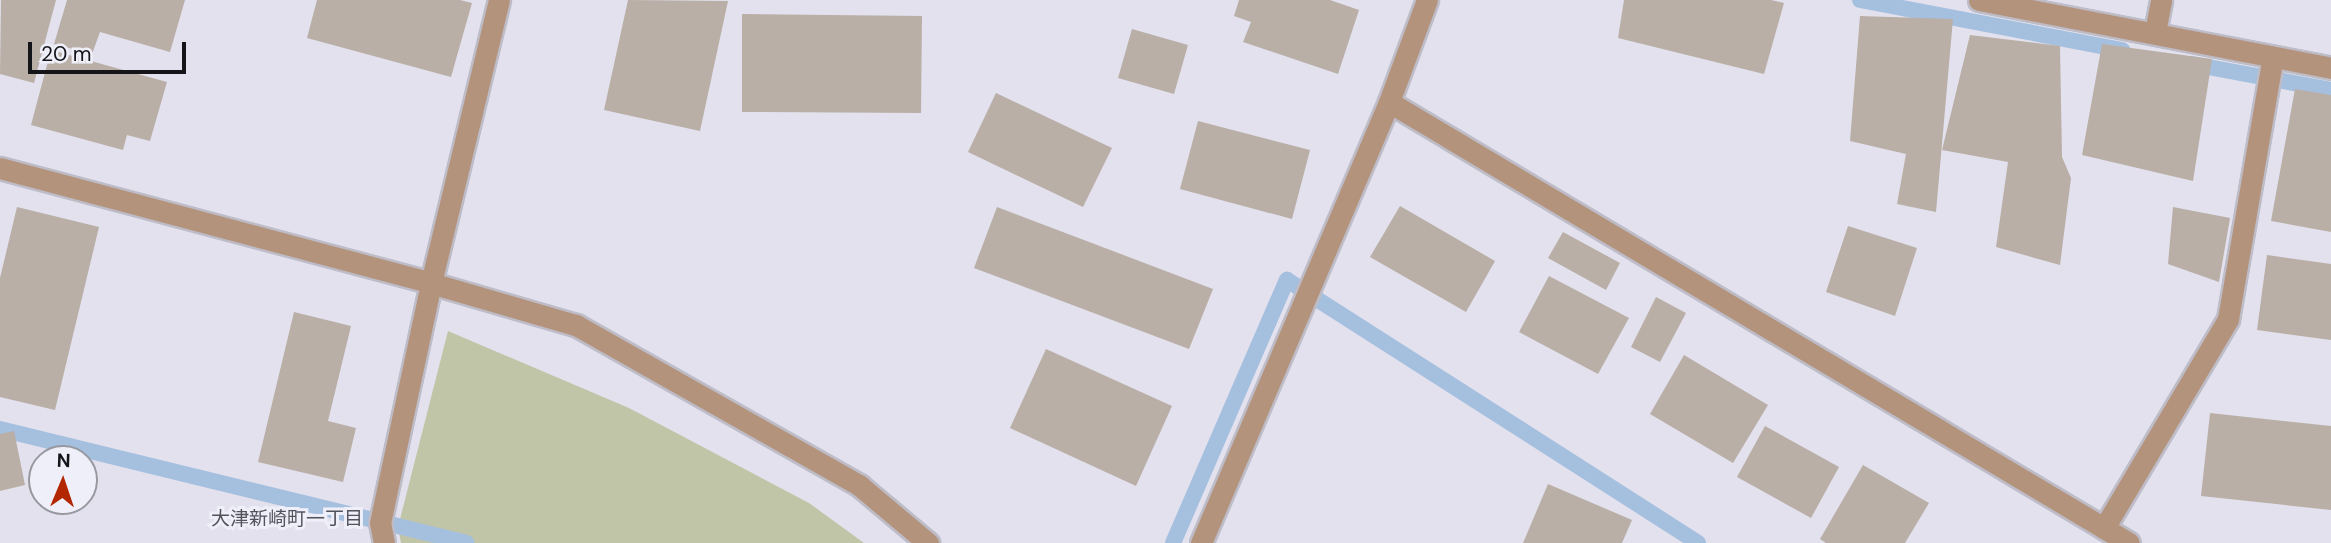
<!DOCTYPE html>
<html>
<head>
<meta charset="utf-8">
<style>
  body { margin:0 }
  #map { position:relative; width:2331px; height:543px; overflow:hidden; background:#e2e1ed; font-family:"DM Sans","Noto Sans JP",sans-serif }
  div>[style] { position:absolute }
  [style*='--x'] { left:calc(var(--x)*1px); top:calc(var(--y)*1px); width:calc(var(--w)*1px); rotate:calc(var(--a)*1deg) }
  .green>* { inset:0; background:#c1c5a8 }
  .stream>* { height:16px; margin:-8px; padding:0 8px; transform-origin:8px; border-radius:8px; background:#a5bfdf }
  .building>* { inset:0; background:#b9afa7 }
  .roads { filter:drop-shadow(2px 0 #bdbcc7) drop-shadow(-2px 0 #bdbcc7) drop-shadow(0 2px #bdbcc7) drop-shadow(0 -2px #bdbcc7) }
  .minor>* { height:21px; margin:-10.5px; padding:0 10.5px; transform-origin:10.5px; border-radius:10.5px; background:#b4937d }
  span { translate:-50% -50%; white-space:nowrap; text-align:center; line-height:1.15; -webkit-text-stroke:6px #efeffa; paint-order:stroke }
  .neighbourhood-label { font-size:19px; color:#53535c }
  .north { position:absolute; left:28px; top:445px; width:70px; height:70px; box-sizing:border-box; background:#efeffa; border:2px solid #9898a0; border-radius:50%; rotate:2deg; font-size:19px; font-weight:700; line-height:28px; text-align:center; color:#151519 }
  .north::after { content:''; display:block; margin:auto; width:24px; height:32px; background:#b22600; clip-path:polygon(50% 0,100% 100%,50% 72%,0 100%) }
  .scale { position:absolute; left:28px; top:42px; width:158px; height:32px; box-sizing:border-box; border:4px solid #151519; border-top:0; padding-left:9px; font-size:21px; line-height:24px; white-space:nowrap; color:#151519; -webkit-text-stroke:5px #efeffa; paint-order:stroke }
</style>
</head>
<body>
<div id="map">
  <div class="green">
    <i style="clip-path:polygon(448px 331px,629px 408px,809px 503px,864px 543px,401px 543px,398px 527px)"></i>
  </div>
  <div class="stream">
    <i style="--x:1860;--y:0;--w:267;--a:10.8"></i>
    <i style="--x:2192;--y:64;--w:141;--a:10.6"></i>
    <i style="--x:0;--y:429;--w:480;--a:13.7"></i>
    <i style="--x:1173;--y:543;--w:287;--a:-66.6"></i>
    <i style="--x:1287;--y:280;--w:488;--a:32.6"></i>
  </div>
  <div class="building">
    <i style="clip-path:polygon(1px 0,56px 0,34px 83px,0 74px)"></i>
    <i style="clip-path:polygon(67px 0,185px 0,170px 52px,100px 32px,92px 54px,54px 44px)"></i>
    <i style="clip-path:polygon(317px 0,460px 0,472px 3px,451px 77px,307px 38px)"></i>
    <i style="clip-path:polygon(628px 0,728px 1px,700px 131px,604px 110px)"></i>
    <i style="clip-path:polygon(1239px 0,1330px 0,1359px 10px,1338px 74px,1243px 42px,1251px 22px,1234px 16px)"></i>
    <i style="clip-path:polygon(1624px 0,1771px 0,1784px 3px,1764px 74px,1618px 38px)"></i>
    <i style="clip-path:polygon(742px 14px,922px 16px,921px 113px,742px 112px)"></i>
    <i style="clip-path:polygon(1860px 16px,1953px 19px,1936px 212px,1897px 204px,1906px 154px,1850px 141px)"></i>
    <i style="clip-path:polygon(1132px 29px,1188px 45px,1174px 94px,1118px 78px)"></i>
    <i style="clip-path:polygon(1970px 35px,2060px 46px,2062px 157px,2071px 178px,2060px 265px,1996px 247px,2008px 162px,1942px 150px)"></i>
    <i style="clip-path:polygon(2102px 44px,2212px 59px,2193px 181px,2082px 155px)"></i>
    <i style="clip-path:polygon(51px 50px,167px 82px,150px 141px,127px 135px,123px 150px,31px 125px)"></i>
    <i style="clip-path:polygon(2295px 89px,2331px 95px,2331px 232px,2271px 221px)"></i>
    <i style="clip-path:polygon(996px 93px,1112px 148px,1083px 207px,968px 152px)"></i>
    <i style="clip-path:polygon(1198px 121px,1310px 150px,1292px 219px,1180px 189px)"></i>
    <i style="clip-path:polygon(1400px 206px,1495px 261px,1466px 312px,1370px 257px)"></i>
    <i style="clip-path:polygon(17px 207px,99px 227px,55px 410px,0 397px,0 278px)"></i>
    <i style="clip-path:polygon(997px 207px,1213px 289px,1189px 349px,974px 268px)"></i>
    <i style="clip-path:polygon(2173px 207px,2230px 218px,2219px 282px,2168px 264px)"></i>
    <i style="clip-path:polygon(1848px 226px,1917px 248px,1895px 316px,1826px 292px)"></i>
    <i style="clip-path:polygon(1563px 232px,1620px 263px,1606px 290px,1548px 258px)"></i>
    <i style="clip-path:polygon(2267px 255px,2331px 264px,2331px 340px,2257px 330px)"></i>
    <i style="clip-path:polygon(1549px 276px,1629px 318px,1598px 374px,1519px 332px)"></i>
    <i style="clip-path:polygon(1656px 297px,1686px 313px,1660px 362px,1631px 347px)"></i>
    <i style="clip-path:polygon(294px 312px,351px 326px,328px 421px,356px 428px,343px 482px,258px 462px)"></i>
    <i style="clip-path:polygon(1046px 349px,1172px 406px,1136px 486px,1010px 428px)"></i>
    <i style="clip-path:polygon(1684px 355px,1768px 405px,1733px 463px,1650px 414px)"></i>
    <i style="clip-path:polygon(2210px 413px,2331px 426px,2331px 510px,2201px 496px)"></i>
    <i style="clip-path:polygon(1765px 426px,1839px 467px,1811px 518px,1737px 477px)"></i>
    <i style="clip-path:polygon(14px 431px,25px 485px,0 491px,0 434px)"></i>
    <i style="clip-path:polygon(1863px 465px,1929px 503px,1905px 543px,1826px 543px,1820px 539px)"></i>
    <i style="clip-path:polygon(1548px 484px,1632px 520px,1622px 543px,1523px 543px)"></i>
  </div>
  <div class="roads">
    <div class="minor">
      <i style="--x:1979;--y:0;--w:359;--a:10.9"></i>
      <i style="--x:2155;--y:32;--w:33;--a:-79"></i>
      <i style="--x:1389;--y:102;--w:861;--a:30.79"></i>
      <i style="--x:0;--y:168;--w:446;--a:14.9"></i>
      <i style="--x:431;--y:283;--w:151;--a:16.2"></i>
      <i style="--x:576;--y:325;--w:326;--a:29.5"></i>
      <i style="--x:860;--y:486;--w:89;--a:40"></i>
      <i style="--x:2104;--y:528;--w:243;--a:-59.3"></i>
      <i style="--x:2228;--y:319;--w:266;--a:-80.3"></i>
      <i style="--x:384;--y:543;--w:20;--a:-101"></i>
      <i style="--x:380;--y:523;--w:245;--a:-78"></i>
      <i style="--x:431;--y:283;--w:291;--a:-76.5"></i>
      <i style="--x:1201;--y:543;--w:479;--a:-66.9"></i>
      <i style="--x:1389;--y:102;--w:109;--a:-69.6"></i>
    </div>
  </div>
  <div class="neighbourhood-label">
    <span style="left:287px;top:519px">大津新崎町一丁目</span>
  </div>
  <div class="north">N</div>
  <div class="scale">20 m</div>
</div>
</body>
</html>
